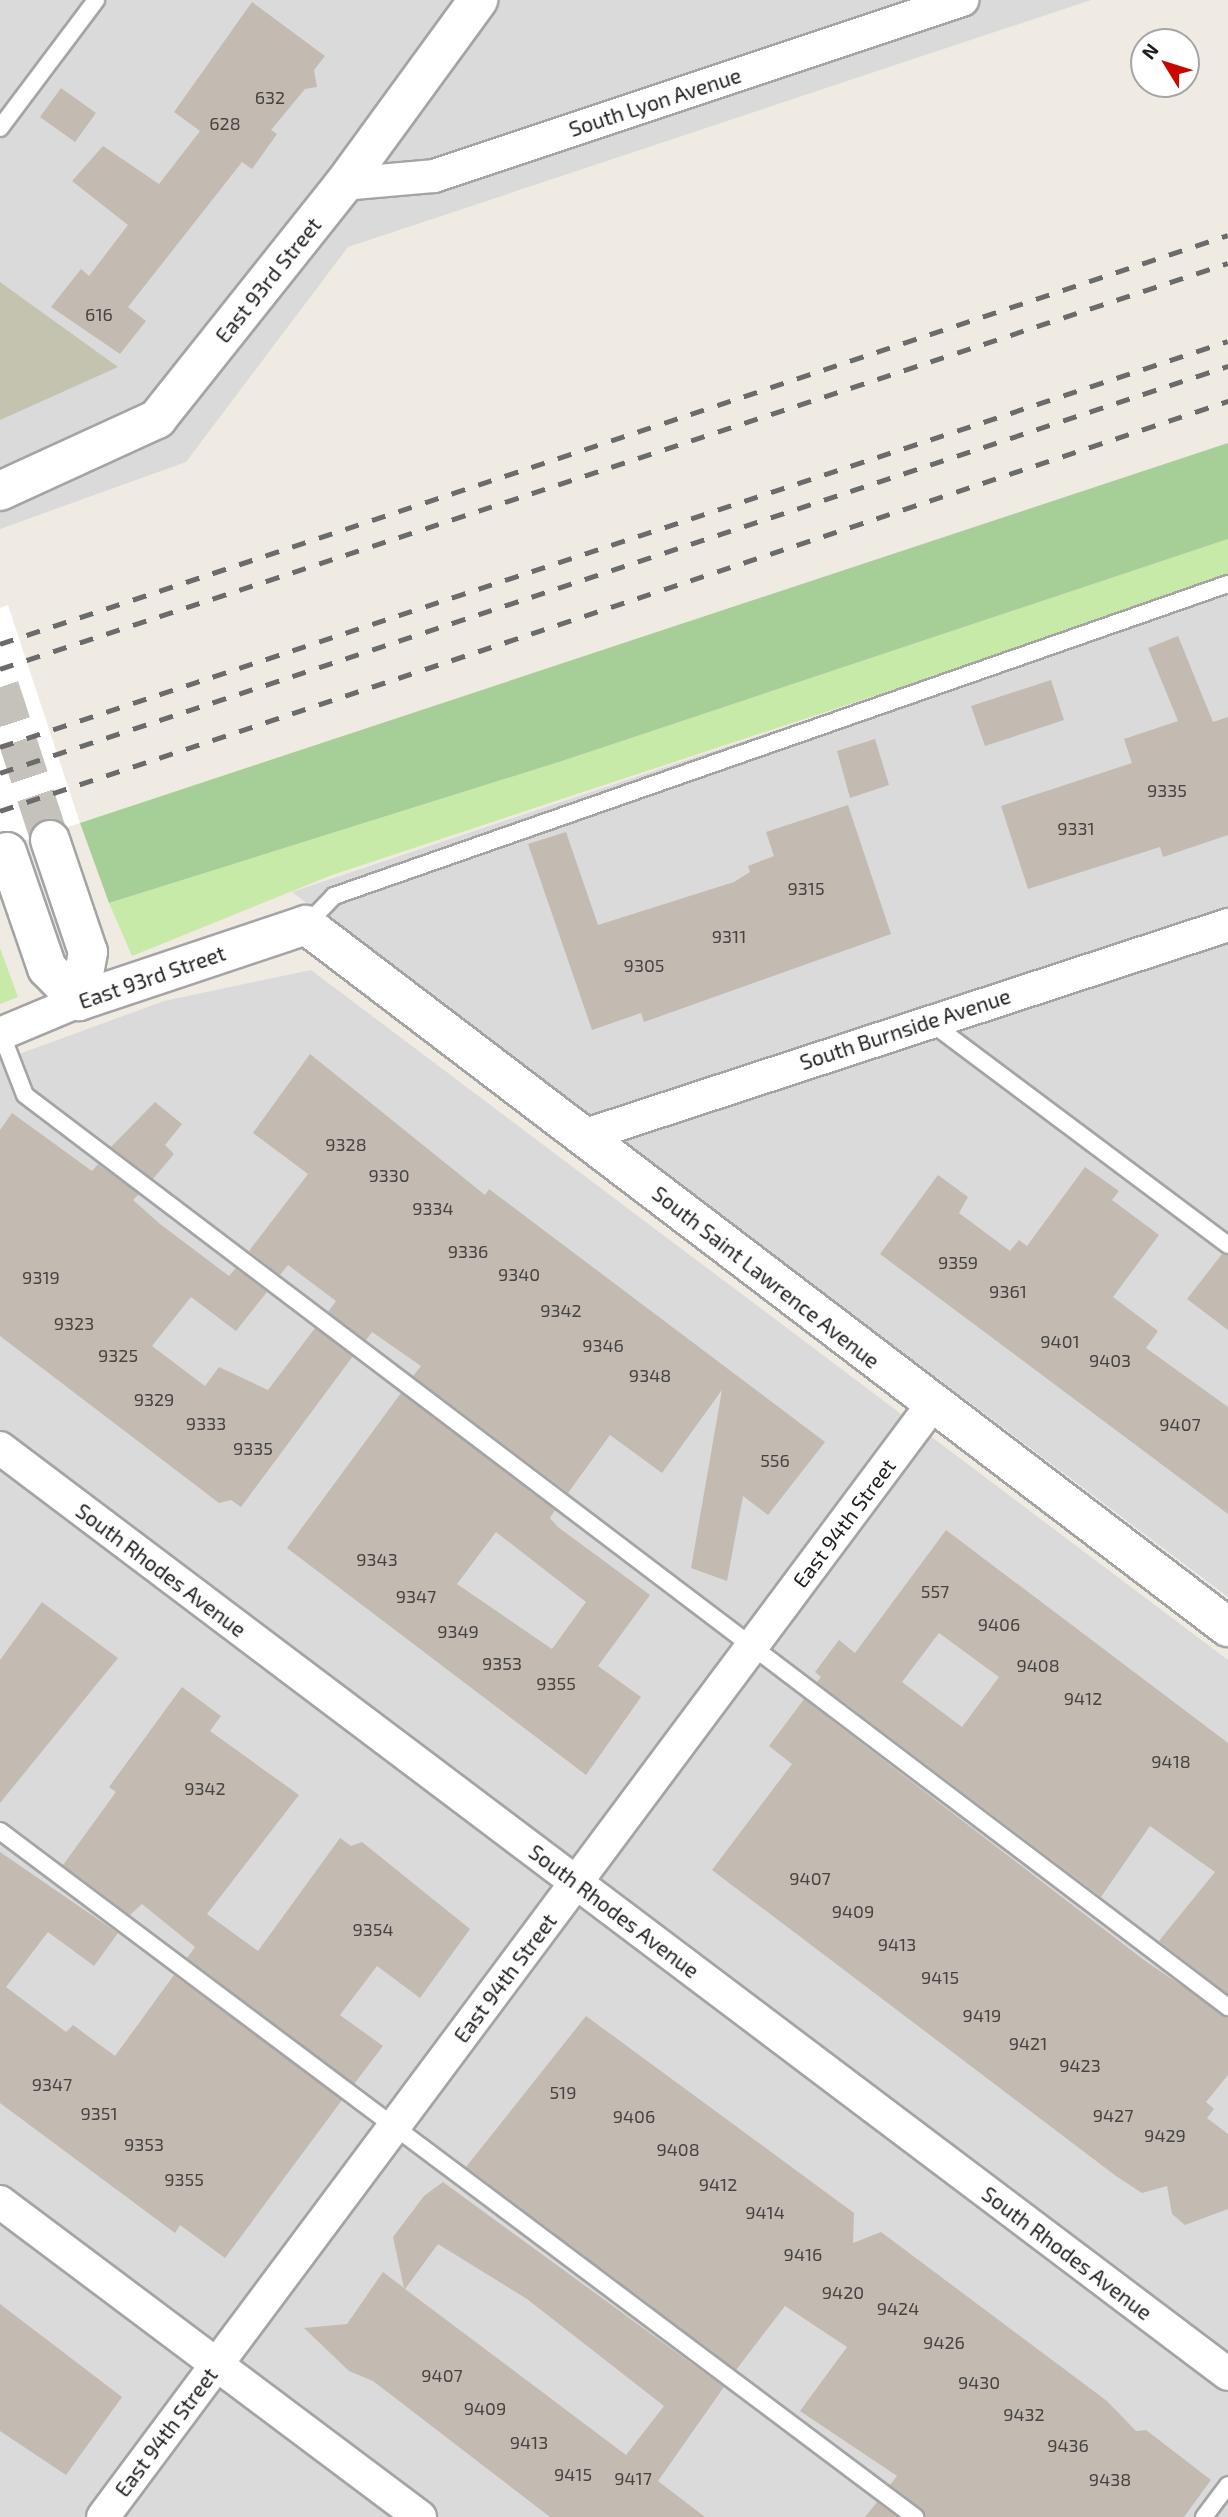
<!DOCTYPE html>
<html>
<head>
<meta charset="utf-8">
<style>
  body { margin:0 }
  #map { position:relative; width:1228px; height:2517px; overflow:hidden; background:#efebe3; font-family:"Exo 2",sans-serif }
  div>[style] { position:absolute }
  [style*='--x'] { left:calc(var(--x)*1px); top:calc(var(--y)*1px); width:calc(var(--w)*1px); rotate:calc(var(--a)*1deg) }
  .residential>* { inset:0; background:#dbdada }
  .construction>* { inset:0; background:#c3c3af }
  .grass>* { inset:0; background:#c7eaa8 }
  .forest>* { inset:0; background:#a6cf97 }
  .pier>* { inset:0; background:#fff }
  .building>* { inset:0; background:#c3bab2 }
  .tertiary-tunnel>* { height:38px; margin-top:-19px; transform-origin:0; background:repeating-linear-gradient(90deg,#c5c2bb 0 38px,transparent 0 57px) }
  .roads { filter:drop-shadow(2px 0 #a4a4a4) drop-shadow(-2px 0 #a4a4a4) drop-shadow(0 2px #a4a4a4) drop-shadow(0 -2px #a4a4a4) }
  .service>* { height:16px; margin:-8px; padding:0 8px; transform-origin:8px; border-radius:8px; background:#fff }
  .minor>* { height:32px; margin:-16px; padding:0 16px; transform-origin:16px; border-radius:16px; background:#fff }
  .tertiary>* { height:38px; margin:-19px; padding:0 19px; transform-origin:19px; border-radius:19px; background:#fff }
  .rail>* { height:5px; margin-top:-2.5px; transform-origin:0; background:repeating-linear-gradient(90deg,#6b6b6b 0 14px,transparent 0 28px) }
  span { translate:-50% -50%; white-space:nowrap; text-align:center; line-height:1.15; -webkit-text-stroke:5px #fff; paint-order:stroke }
  .number-label { font-size:18px; color:#464442 }
  .number-label span { -webkit-text-stroke-width:0 }
  .street-label { font-size:21px; color:#1d1d1d }
  .north { position:absolute; left:1130px; top:28px; width:70px; height:70px; box-sizing:border-box; background:#fff; border:2px solid #a5a5a5; border-radius:50%; rotate:308deg; font-size:19px; font-weight:700; line-height:28px; text-align:center; color:#1d1d1d }
  .north::after { content:''; display:block; margin:auto; width:24px; height:32px; background:#cb0600; clip-path:polygon(50% 0,100% 100%,50% 72%,0 100%) }
</style>
</head>
<body>
<div id="map">
  <div class="residential">
    <i style="clip-path:polygon(0 0,1091px 0,348px 247px,186px 462px,0 529px)"></i>
    <i style="clip-path:polygon(1228px 579px,1228px 1597px,292px 892px)"></i>
    <i style="clip-path:polygon(311px 970px,1228px 1660px,1228px 2517px,0 2517px,0 1061px,164px 1001px)"></i>
  </div>
  <div class="construction">
    <i style="clip-path:polygon(0 282px,118px 367px,0 420px)"></i>
  </div>
  <div class="grass">
    <i style="clip-path:polygon(1228px 539px,1228px 579px,332px 875px,132px 956px,109px 903px,562px 761px)"></i>
    <i style="clip-path:polygon(0 948px,18px 997px,0 1004px)"></i>
  </div>
  <div class="forest">
    <i style="clip-path:polygon(1228px 443px,1228px 539px,562px 761px,109px 903px,80px 823px)"></i>
  </div>
  <div class="pier">
    <i style="clip-path:polygon(8px 605px,80px 823px,0 848px,0 608px)"></i>
  </div>
  <div class="building">
    <i style="clip-path:polygon(252px 2px,325px 56px,314px 70px,317px 87px,305px 89px,271px 130px,277px 134px,252px 169px,242px 162px,128px 307px,146px 321px,120px 354px,51px 307px,81px 269px,89px 276px,128px 225px,72px 181px,103px 146px,159px 184px,200px 131px,174px 112px)"></i>
    <i style="clip-path:polygon(61px 88px,96px 113px,75px 142px,40px 117px)"></i>
    <i style="clip-path:polygon(1178px 636px,1213px 722px,1228px 717px,1228px 835px,1163px 857px,1160px 847px,1028px 889px,1001px 806px,1132px 763px,1124px 739px,1178px 721px,1148px 648px)"></i>
    <i style="clip-path:polygon(1051px 680px,1064px 720px,985px 746px,971px 706px)"></i>
    <i style="clip-path:polygon(875px 739px,889px 785px,850px 798px,837px 751px)"></i>
    <i style="clip-path:polygon(848px 805px,891px 934px,644px 1022px,641px 1013px,592px 1030px,528px 844px,566px 832px,598px 925px,734px 882px,750px 872px,748px 866px,774px 856px,766px 832px)"></i>
    <i style="clip-path:polygon(310px 1054px,485px 1195px,489px 1189px,825px 1442px,768px 1515px,743px 1496px,727px 1581px,691px 1568px,722px 1390px,662px 1473px,610px 1435px,568px 1493px,413px 1376px,421px 1366px,372px 1332px,366px 1340px,328px 1312px,336px 1301px,288px 1265px,280px 1275px,249px 1251px,308px 1174px,253px 1133px)"></i>
    <i style="clip-path:polygon(155px 1102px,182px 1124px,165px 1145px,174px 1154px,153px 1179px,111px 1147px)"></i>
    <i style="clip-path:polygon(12px 1113px,92px 1171px,98px 1164px,139px 1194px,133px 1200px,160px 1224px,229px 1276px,236px 1268px,267px 1292px,236px 1331px,191px 1297px,152px 1346px,205px 1386px,219px 1367px,268px 1390px,315px 1328px,353px 1356px,241px 1507px,231px 1500px,219px 1503px,0 1336px,0 1130px)"></i>
    <i style="clip-path:polygon(1085px 1167px,1119px 1191px,1112px 1200px,1159px 1235px,1113px 1297px,1158px 1331px,1146px 1348px,1228px 1407px,1228px 1514px,880px 1254px,938px 1175px,968px 1197px,959px 1213px,1010px 1251px,1019px 1240px,1027px 1246px)"></i>
    <i style="clip-path:polygon(1222px 1254px,1228px 1255px,1228px 1330px,1187px 1299px)"></i>
    <i style="clip-path:polygon(evenodd,401px 1393px,555px 1510px,550px 1518px,558px 1527px,650px 1595px,598px 1666px,641px 1697px,586px 1775px,287px 1548px,401px 1393px,496px 1532px,586px 1602px,552px 1649px,457px 1584px,496px 1532px)"></i>
    <i style="clip-path:polygon(evenodd,946px 1530px,1228px 1743px,1228px 1994px,1159px 1941px,1215px 1872px,1150px 1826px,1101px 1897px,817px 1682px,821px 1677px,815px 1672px,839px 1640px,855px 1653px,946px 1530px,939px 1633px,999px 1677px,962px 1727px,902px 1682px,939px 1633px)"></i>
    <i style="clip-path:polygon(42px 1602px,118px 1658px,0 1803px,0 1660px)"></i>
    <i style="clip-path:polygon(182px 1687px,221px 1716px,210px 1731px,299px 1795px,207px 1914px,258px 1951px,340px 1838px,351px 1846px,362px 1842px,470px 1929px,420px 1998px,377px 1966px,340px 2015px,383px 2046px,354px 2084px,187px 1958px,195px 1947px,142px 1904px,130px 1915px,63px 1865px,116px 1792px,109px 1787px)"></i>
    <i style="clip-path:polygon(804px 1699px,1144px 1960px,1228px 2017px,1228px 2075px,1206px 2102px,1214px 2109px,1207px 2118px,1228px 2134px,1228px 2209px,1185px 2225px,1172px 2214px,1167px 2186px,1142px 2193px,1116px 2176px,712px 1870px,792px 1764px,769px 1746px)"></i>
    <i style="clip-path:polygon(0 1852px,118px 1933px,94px 1966px,48px 1932px,6px 1987px,66px 2032px,73px 2025px,115px 2056px,174px 1975px,342px 2100px,225px 2258px,180px 2225px,175px 2233px,0 2103px)"></i>
    <i style="clip-path:polygon(586px 2016px,854px 2213px,853px 2243px,881px 2232px,1107px 2401px,1136px 2431px,1146px 2430px,1211px 2480px,1184px 2517px,925px 2517px,890px 2485px,897px 2476px,800px 2411px,847px 2347px,785px 2306px,736px 2370px,466px 2167px)"></i>
    <i style="clip-path:polygon(evenodd,443px 2182px,724px 2387px,658px 2481px,705px 2517px,550px 2517px,373px 2381px,349px 2371px,304px 2328px,347px 2324px,383px 2272px,404px 2288px,393px 2237px,424px 2196px,443px 2182px,438px 2244px,527px 2299px,664px 2406px,626px 2455px,405px 2289px,438px 2244px)"></i>
    <i style="clip-path:polygon(0 2304px,122px 2397px,66px 2475px,0 2431px)"></i>
    <i style="clip-path:polygon(877px 2502px,897px 2517px,865px 2517px)"></i>
  </div>
  <div class="tertiary-tunnel">
    <i style="--x:0;--y:687;--w:161;--a:71.9"></i>
  </div>
  <div class="roads">
    <div class="service">
      <i style="--x:0;--y:128;--w:160;--a:-53.1"></i>
      <i style="--x:306;--y:925;--w:40;--a:-46"></i>
      <i style="--x:334;--y:896;--w:947;--a:-19.24"></i>
      <i style="--x:930;--y:1022;--w:372;--a:36.8"></i>
      <i style="--x:1;--y:1033;--w:66;--a:68.8"></i>
      <i style="--x:25;--y:1095;--w:1510;--a:37.17"></i>
      <i style="--x:0;--y:1831;--w:1144;--a:36.86"></i>
      <i style="--x:1204;--y:2517;--w:40;--a:-53"></i>
    </div>
    <div class="minor">
      <i style="--x:344;--y:184;--w:90;--a:-5.1"></i>
      <i style="--x:434;--y:176;--w:557;--a:-18.43"></i>
      <i style="--x:0;--y:1034;--w:86;--a:-22.7"></i>
      <i style="--x:583;--y:1136;--w:679;--a:-18.11"></i>
      <i style="--x:0;--y:1448;--w:1538;--a:37.02"></i>
      <i style="--x:0;--y:2202;--w:525;--a:36.87"></i>
      <i style="--x:103;--y:2517;--w:1387;--a:-53.3"></i>
    </div>
    <div class="tertiary">
      <i style="--x:0;--y:491;--w:173;--a:-24.6"></i>
      <i style="--x:157;--y:419;--w:300;--a:-51.5"></i>
      <i style="--x:344;--y:184;--w:228;--a:-53.9"></i>
      <i style="--x:50;--y:840;--w:118;--a:71.3"></i>
      <i style="--x:88;--y:952;--w:50;--a:100.4"></i>
      <i style="--x:7;--y:852;--w:123;--a:71"></i>
      <i style="--x:47;--y:968;--w:46;--a:45.9"></i>
      <i style="--x:79;--y:1001;--w:239;--a:-18.5"></i>
      <i style="--x:306;--y:925;--w:1159;--a:37.29"></i>
    </div>
  </div>
  <div class="rail">
    <i style="--x:0;--y:644;--w:1294;--a:-18.42"></i>
    <i style="--x:0;--y:669;--w:1293;--a:-18.29"></i>
    <i style="--x:0;--y:747;--w:1293;--a:-18.29"></i>
    <i style="--x:0;--y:773;--w:1294;--a:-18.34"></i>
    <i style="--x:0;--y:811;--w:1295;--a:-18.46"></i>
  </div>
  <div class="number-label">
    <span style="left:270px;top:97px">632</span>
    <span style="left:225px;top:123px">628</span>
    <span style="left:99px;top:314px">616</span>
    <span style="left:1167px;top:790px">9335</span>
    <span style="left:1076px;top:828px">9331</span>
    <span style="left:806px;top:888px">9315</span>
    <span style="left:729px;top:936px">9311</span>
    <span style="left:644px;top:965px">9305</span>
    <span style="left:346px;top:1144px">9328</span>
    <span style="left:389px;top:1175px">9330</span>
    <span style="left:433px;top:1208px">9334</span>
    <span style="left:468px;top:1251px">9336</span>
    <span style="left:958px;top:1262px">9359</span>
    <span style="left:519px;top:1274px">9340</span>
    <span style="left:41px;top:1277px">9319</span>
    <span style="left:1008px;top:1291px">9361</span>
    <span style="left:561px;top:1310px">9342</span>
    <span style="left:74px;top:1323px">9323</span>
    <span style="left:1060px;top:1341px">9401</span>
    <span style="left:603px;top:1345px">9346</span>
    <span style="left:118px;top:1355px">9325</span>
    <span style="left:1110px;top:1360px">9403</span>
    <span style="left:650px;top:1375px">9348</span>
    <span style="left:154px;top:1399px">9329</span>
    <span style="left:206px;top:1423px">9333</span>
    <span style="left:1180px;top:1424px">9407</span>
    <span style="left:253px;top:1448px">9335</span>
    <span style="left:775px;top:1460px">556</span>
    <span style="left:377px;top:1559px">9343</span>
    <span style="left:935px;top:1591px">557</span>
    <span style="left:416px;top:1596px">9347</span>
    <span style="left:999px;top:1624px">9406</span>
    <span style="left:458px;top:1631px">9349</span>
    <span style="left:502px;top:1663px">9353</span>
    <span style="left:1038px;top:1665px">9408</span>
    <span style="left:556px;top:1683px">9355</span>
    <span style="left:1083px;top:1698px">9412</span>
    <span style="left:1171px;top:1761px">9418</span>
    <span style="left:205px;top:1788px">9342</span>
    <span style="left:810px;top:1878px">9407</span>
    <span style="left:853px;top:1911px">9409</span>
    <span style="left:373px;top:1929px">9354</span>
    <span style="left:897px;top:1944px">9413</span>
    <span style="left:940px;top:1977px">9415</span>
    <span style="left:982px;top:2015px">9419</span>
    <span style="left:1028px;top:2043px">9421</span>
    <span style="left:1080px;top:2065px">9423</span>
    <span style="left:52px;top:2084px">9347</span>
    <span style="left:563px;top:2092px">519</span>
    <span style="left:99px;top:2113px">9351</span>
    <span style="left:1113px;top:2115px">9427</span>
    <span style="left:634px;top:2116px">9406</span>
    <span style="left:1165px;top:2135px">9429</span>
    <span style="left:144px;top:2144px">9353</span>
    <span style="left:678px;top:2149px">9408</span>
    <span style="left:184px;top:2179px">9355</span>
    <span style="left:718px;top:2184px">9412</span>
    <span style="left:765px;top:2212px">9414</span>
    <span style="left:803px;top:2254px">9416</span>
    <span style="left:843px;top:2292px">9420</span>
    <span style="left:898px;top:2308px">9424</span>
    <span style="left:944px;top:2342px">9426</span>
    <span style="left:442px;top:2375px">9407</span>
    <span style="left:979px;top:2382px">9430</span>
    <span style="left:485px;top:2408px">9409</span>
    <span style="left:1024px;top:2414px">9432</span>
    <span style="left:529px;top:2442px">9413</span>
    <span style="left:1068px;top:2445px">9436</span>
    <span style="left:573px;top:2474px">9415</span>
    <span style="left:633px;top:2478px">9417</span>
    <span style="left:1110px;top:2479px">9438</span>
  </div>
  <div class="street-label">
    <span style="left:655px;top:102px;rotate:-18deg">South Lyon Avenue</span>
    <span style="left:268px;top:280px;rotate:-51deg">East 93rd Street</span>
    <span style="left:152px;top:977px;rotate:-19deg">East 93rd Street</span>
    <span style="left:905px;top:1029px;rotate:-18deg">South Burnside Avenue</span>
    <span style="left:766px;top:1277px;rotate:38deg">South Saint Lawrence Avenue</span>
    <span style="left:844px;top:1523px;rotate:-53deg">East 94th Street</span>
    <span style="left:161px;top:1570px;rotate:37deg">South Rhodes Avenue</span>
    <span style="left:614px;top:1911px;rotate:37deg">South Rhodes Avenue</span>
    <span style="left:505px;top:1978px;rotate:-53deg">East 94th Street</span>
    <span style="left:1067px;top:2253px;rotate:37deg">South Rhodes Avenue</span>
    <span style="left:166px;top:2432px;rotate:-53deg">East 94th Street</span>
  </div>
  <div class="north">N</div>
</div>
</body>
</html>
